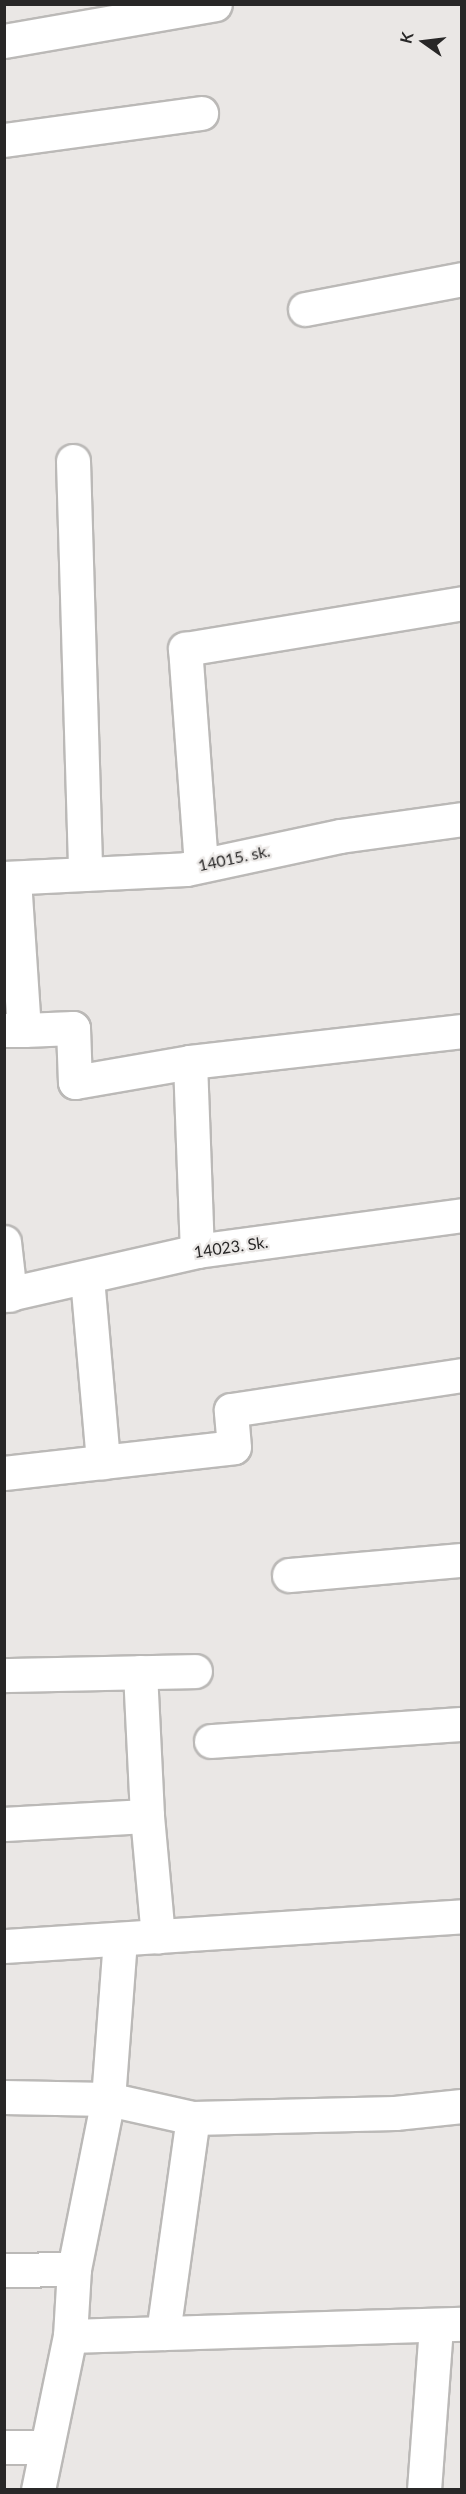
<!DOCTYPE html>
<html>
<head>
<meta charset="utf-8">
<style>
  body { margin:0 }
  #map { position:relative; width:466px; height:2494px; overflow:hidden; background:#eae7e5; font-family:Lato,sans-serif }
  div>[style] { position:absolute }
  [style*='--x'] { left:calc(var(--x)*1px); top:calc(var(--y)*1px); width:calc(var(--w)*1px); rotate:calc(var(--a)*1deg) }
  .roads { filter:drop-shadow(2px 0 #bbb9b7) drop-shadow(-2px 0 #bbb9b7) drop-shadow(0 2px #bbb9b7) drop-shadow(0 -2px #bbb9b7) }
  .street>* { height:33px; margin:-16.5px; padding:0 16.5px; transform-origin:16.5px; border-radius:16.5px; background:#fff }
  span { translate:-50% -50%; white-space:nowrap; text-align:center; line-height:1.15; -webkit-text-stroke:4.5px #eae7e5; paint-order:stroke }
  .street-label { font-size:16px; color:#282727 }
  .frame { position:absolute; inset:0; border:6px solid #282727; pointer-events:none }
  .north { position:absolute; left:394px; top:12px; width:60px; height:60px; -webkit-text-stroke:4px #eae7e5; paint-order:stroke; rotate:284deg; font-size:16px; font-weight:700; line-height:24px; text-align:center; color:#282727 }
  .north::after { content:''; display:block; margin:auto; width:21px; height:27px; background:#282727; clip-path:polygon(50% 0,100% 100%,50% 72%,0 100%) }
</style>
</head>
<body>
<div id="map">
  <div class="roads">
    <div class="street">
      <i style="--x:4;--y:41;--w:214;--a:-9.9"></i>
      <i style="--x:4;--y:140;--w:199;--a:-7.8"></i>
      <i style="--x:305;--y:309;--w:160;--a:-10.8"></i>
      <i style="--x:73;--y:461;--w:413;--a:88.3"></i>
      <i style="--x:201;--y:865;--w:217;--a:-94.2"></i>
      <i style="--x:185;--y:649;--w:281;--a:-9.4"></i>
      <i style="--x:4;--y:878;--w:182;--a:-2.8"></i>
      <i style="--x:186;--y:869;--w:157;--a:-12.1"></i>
      <i style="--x:340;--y:836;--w:123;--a:-7.9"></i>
      <i style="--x:4;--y:1030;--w:20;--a:0"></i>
      <i style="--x:24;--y:1030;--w:152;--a:-93.8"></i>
      <i style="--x:24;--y:1030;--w:49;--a:-2.3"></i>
      <i style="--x:73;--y:1028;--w:54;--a:87.9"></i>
      <i style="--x:75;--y:1082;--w:117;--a:-9.9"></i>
      <i style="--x:190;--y:1062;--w:274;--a:-6.5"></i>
      <i style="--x:190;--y:1062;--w:189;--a:87.9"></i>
      <i style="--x:4;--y:1242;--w:53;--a:83.5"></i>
      <i style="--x:87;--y:1278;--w:185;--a:85"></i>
      <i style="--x:4;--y:1295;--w:198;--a:-12.8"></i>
      <i style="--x:197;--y:1251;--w:267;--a:-7.7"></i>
      <i style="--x:4;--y:1473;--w:231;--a:-6.4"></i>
      <i style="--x:234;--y:1447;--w:37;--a:-95"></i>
      <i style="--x:231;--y:1410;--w:234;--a:-8.6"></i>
      <i style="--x:289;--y:1575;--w:174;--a:-5"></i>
      <i style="--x:140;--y:1672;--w:144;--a:87.2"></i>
      <i style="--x:147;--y:1816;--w:121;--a:84.8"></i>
      <i style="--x:4;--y:1675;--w:191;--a:-1.2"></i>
      <i style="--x:211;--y:1741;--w:252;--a:-3.9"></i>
      <i style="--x:4;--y:1824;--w:143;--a:-3.2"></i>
      <i style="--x:4;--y:1946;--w:459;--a:-3.7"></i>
      <i style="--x:4;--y:2097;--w:104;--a:1.1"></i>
      <i style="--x:108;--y:2099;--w:87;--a:12.6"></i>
      <i style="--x:193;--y:2118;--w:202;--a:-1.4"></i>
      <i style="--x:395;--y:2113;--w:67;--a:-6"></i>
      <i style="--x:4;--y:2270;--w:70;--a:-0.8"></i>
      <i style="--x:163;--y:2333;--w:217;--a:-82.1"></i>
      <i style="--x:70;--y:2336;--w:392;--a:-1.8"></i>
      <i style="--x:4;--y:2447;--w:41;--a:0"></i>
      <i style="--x:38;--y:2490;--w:157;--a:-78.3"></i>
      <i style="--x:70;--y:2336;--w:67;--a:-86.6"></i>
      <i style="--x:74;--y:2269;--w:173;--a:-78.7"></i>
      <i style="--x:108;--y:2099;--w:159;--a:-85.7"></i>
      <i style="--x:424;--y:2490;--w:165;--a:-85.8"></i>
    </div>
  </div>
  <div class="street-label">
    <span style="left:234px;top:858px;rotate:-12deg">14015. sk.</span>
    <span style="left:231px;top:1247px;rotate:-8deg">14023. Sk.</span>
  </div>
  <div class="frame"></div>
  <div class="north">K</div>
</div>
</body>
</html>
